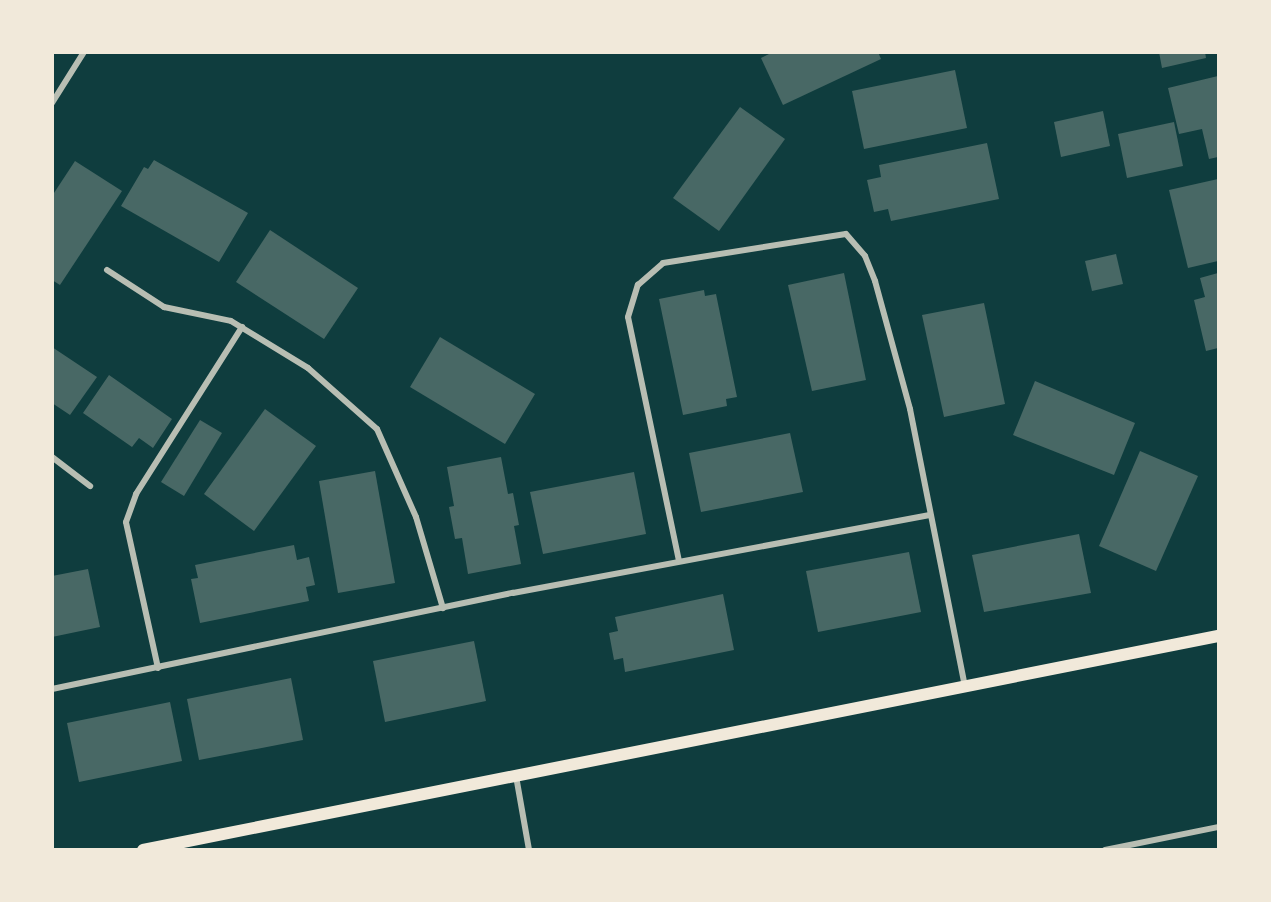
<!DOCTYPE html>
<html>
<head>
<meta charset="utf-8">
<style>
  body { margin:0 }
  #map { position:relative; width:1271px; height:902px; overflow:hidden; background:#0f3d3e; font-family:Karla,sans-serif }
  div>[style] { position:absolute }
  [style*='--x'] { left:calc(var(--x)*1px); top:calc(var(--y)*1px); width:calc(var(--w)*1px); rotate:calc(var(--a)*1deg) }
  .building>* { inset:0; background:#486865 }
  .minor>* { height:6px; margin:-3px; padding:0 3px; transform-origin:3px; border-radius:3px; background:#b8beb3 }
  .secondary>* { height:12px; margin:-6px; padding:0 6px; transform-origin:6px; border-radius:6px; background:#f1e9da }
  span { translate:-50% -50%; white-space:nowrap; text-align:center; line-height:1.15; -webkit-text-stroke:5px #f1e9da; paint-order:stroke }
  .frame { position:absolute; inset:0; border:54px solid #f1e9da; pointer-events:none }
</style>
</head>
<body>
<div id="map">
  <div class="building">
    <i style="clip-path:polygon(773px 52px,878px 52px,881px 59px,783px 105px,761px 58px)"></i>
    <i style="clip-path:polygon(1159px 52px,1205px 52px,1206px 58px,1162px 68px)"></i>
    <i style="clip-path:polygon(955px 70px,967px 128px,864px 149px,852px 91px)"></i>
    <i style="clip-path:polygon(1218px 76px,1218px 157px,1209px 159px,1202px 129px,1179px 134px,1168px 88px)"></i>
    <i style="clip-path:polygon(740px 107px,785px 139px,719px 231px,673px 198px)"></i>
    <i style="clip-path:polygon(1103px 111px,1110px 146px,1061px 157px,1054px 122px)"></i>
    <i style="clip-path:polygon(1174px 122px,1183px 166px,1127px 178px,1118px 134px)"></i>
    <i style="clip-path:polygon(987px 143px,999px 199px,891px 221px,888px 209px,874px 212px,867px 180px,881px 177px,879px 165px)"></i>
    <i style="clip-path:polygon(154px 160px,248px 213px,219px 262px,121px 206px,144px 167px,148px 169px)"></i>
    <i style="clip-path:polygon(75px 161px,122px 191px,60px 285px,52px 280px,52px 196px)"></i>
    <i style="clip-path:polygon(1218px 179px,1218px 261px,1188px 268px,1169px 190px)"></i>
    <i style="clip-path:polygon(270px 230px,358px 288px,324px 339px,236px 282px)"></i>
    <i style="clip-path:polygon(1116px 254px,1123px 284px,1092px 291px,1085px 261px)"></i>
    <i style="clip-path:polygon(844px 273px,866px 380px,812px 391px,788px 285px)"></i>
    <i style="clip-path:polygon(1218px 273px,1218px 348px,1206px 351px,1194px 300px,1205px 297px,1200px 278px)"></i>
    <i style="clip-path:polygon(704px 290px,705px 296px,716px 294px,737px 397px,726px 399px,727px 406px,683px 415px,659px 299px)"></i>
    <i style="clip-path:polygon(984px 303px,1005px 404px,944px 417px,922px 315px)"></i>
    <i style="clip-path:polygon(440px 337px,535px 394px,505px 444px,410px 387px)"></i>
    <i style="clip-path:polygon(52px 347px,97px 377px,70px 415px,52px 403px)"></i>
    <i style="clip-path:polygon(109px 375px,172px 419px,153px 448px,139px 438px,132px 447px,83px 413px)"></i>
    <i style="clip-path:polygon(1035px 381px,1135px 423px,1114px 475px,1013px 435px)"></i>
    <i style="clip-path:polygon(265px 409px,316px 446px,254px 531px,204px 494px)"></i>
    <i style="clip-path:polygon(200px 420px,222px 433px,184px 496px,161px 482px)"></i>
    <i style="clip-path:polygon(790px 433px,803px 492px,701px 512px,689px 453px)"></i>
    <i style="clip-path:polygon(1140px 451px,1198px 476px,1156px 571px,1099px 546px)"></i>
    <i style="clip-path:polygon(501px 457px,508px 494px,513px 493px,519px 525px,514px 526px,521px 564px,468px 574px,462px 538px,455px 539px,449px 507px,454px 506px,447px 467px)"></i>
    <i style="clip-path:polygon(375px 471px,395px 583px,338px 593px,319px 481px)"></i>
    <i style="clip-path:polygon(634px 472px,646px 534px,543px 554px,530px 492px)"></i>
    <i style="clip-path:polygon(1079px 534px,1091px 593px,984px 612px,972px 555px)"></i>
    <i style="clip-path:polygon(294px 545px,297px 560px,309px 557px,315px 585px,306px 587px,309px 601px,200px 623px,191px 579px,198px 578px,195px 565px)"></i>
    <i style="clip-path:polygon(909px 552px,921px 612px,818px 632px,806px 571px)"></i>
    <i style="clip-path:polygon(88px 569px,100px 627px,52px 637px,52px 576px)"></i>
    <i style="clip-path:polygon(723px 594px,734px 650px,625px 672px,623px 658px,614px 660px,609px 633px,618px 631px,615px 617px)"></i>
    <i style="clip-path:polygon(474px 641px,486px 701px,385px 722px,373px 661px)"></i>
    <i style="clip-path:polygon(291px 678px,303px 740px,199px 760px,187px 699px)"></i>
    <i style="clip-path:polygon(170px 702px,182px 761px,79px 782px,67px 723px)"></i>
  </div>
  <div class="minor">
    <i style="--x:52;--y:103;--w:60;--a:-57.9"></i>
    <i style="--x:107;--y:270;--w:68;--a:33"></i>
    <i style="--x:164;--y:307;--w:68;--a:11.8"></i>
    <i style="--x:231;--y:321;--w:90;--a:31.4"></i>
    <i style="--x:308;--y:368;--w:92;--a:41.5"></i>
    <i style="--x:377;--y:429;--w:96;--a:66.1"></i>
    <i style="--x:416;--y:517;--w:95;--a:73.5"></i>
    <i style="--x:52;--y:457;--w:48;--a:37.3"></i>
    <i style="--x:679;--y:561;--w:249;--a:-101.8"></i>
    <i style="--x:628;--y:317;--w:34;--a:-73"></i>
    <i style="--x:638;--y:285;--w:33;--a:-41"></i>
    <i style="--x:663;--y:263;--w:185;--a:-9"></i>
    <i style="--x:846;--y:234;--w:29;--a:49"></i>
    <i style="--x:865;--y:256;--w:27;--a:68"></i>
    <i style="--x:875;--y:281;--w:133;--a:74.7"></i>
    <i style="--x:910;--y:409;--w:282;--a:78.8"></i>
    <i style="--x:158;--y:668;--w:149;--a:-102.4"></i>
    <i style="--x:126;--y:522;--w:30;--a:-70"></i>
    <i style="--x:136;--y:494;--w:198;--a:-57.6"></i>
    <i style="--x:52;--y:689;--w:471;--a:-11.8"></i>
    <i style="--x:513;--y:593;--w:424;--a:-10.6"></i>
    <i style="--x:516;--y:776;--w:75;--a:80"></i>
    <i style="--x:1105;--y:850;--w:115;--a:-11.5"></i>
  </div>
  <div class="secondary">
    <i style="--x:143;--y:850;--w:1096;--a:-11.26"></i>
  </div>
  <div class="frame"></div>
</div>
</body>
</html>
